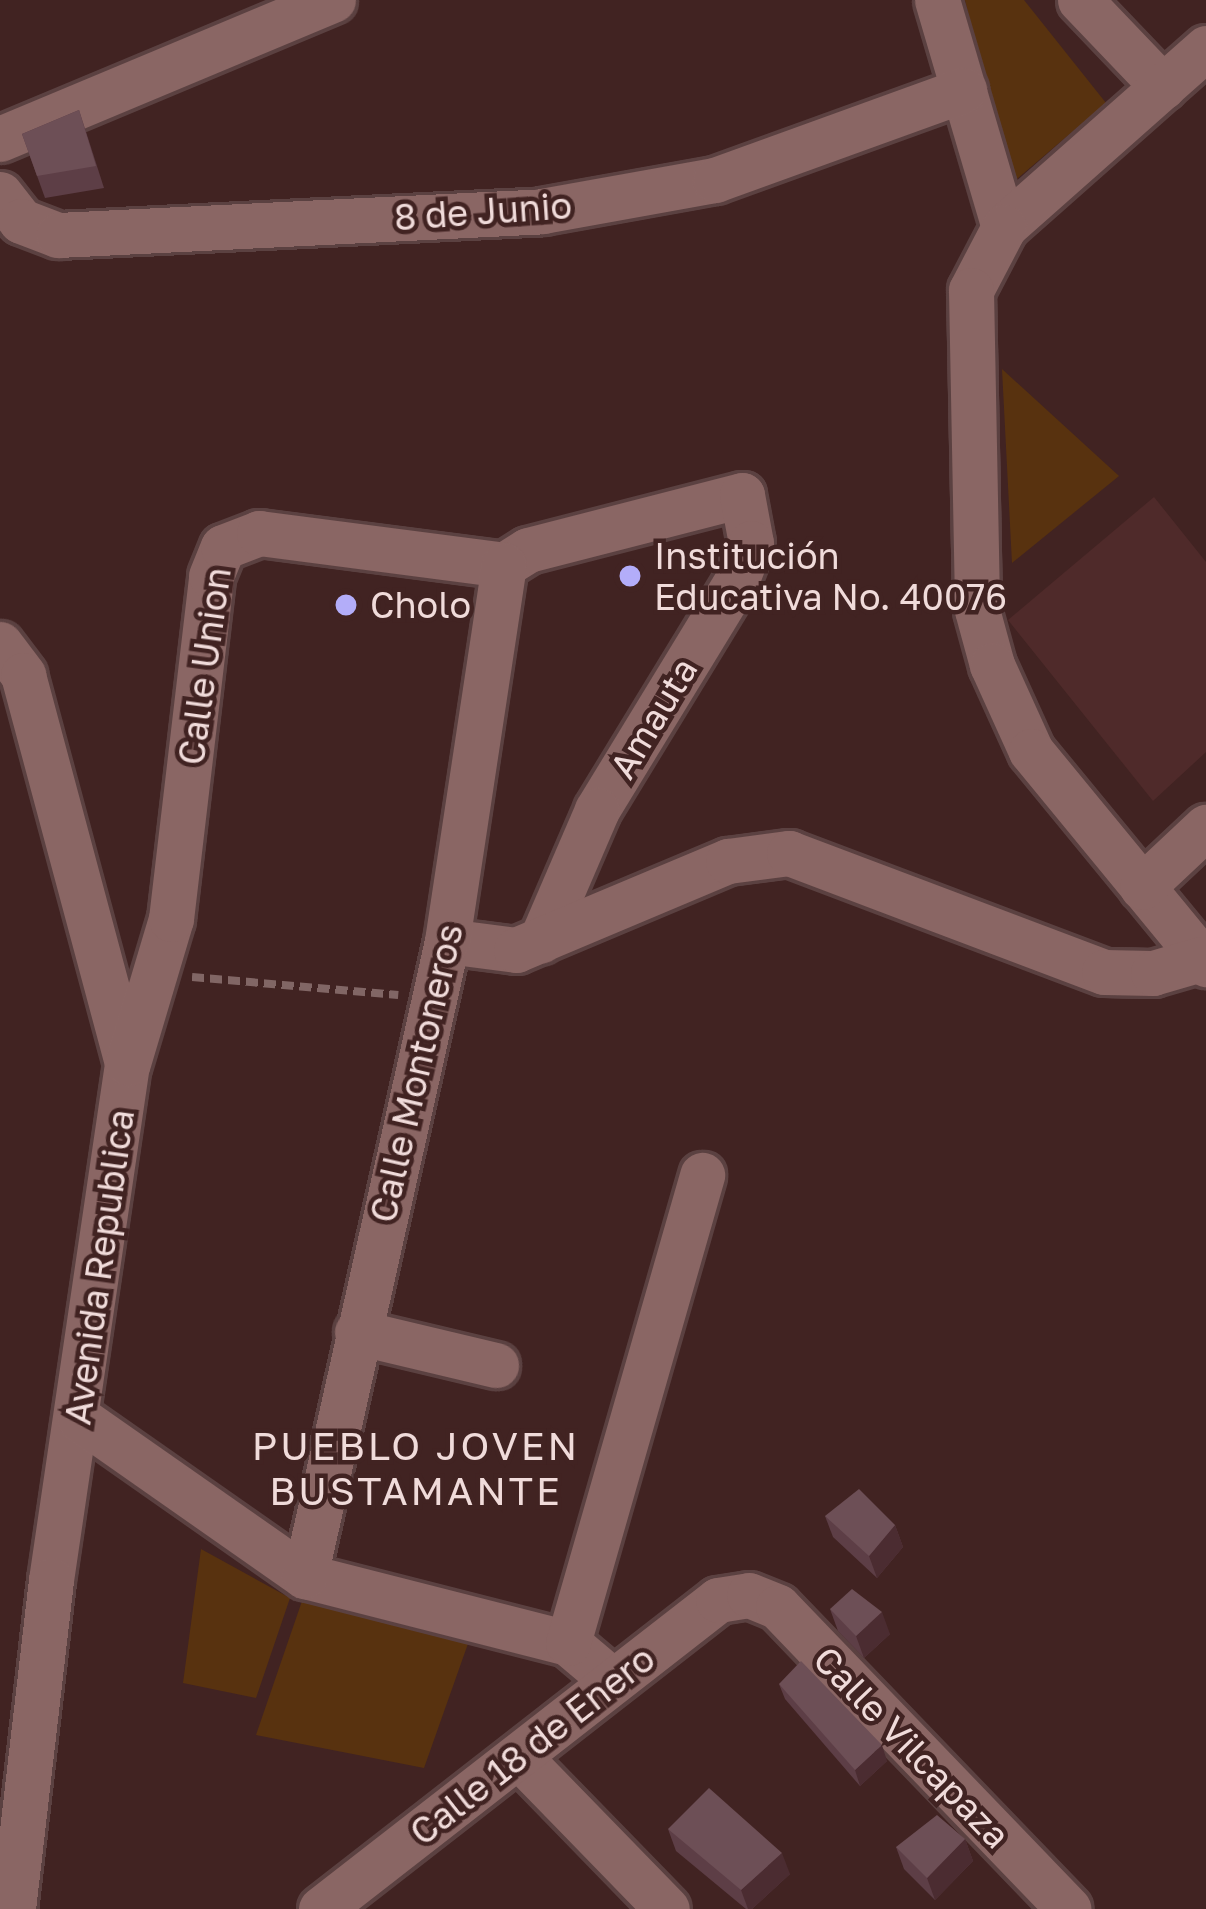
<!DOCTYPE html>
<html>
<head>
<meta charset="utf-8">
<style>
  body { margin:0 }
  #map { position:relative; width:1206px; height:1909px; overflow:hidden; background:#412322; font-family:"Golos Text",sans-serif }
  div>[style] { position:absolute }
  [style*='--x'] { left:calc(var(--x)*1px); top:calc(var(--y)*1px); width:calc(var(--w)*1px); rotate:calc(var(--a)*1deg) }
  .built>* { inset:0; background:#4f2a2a }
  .green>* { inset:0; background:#58320f }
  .path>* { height:8px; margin-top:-4px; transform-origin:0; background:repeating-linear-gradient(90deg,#816665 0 12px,transparent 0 18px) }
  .roads { filter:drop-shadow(3px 0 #5b4141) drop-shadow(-3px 0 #5b4141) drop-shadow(0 3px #5b4141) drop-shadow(0 -3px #5b4141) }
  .minor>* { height:45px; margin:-22.5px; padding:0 22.5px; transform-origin:22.5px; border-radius:22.5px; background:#8a6664 }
  .wall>* { inset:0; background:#5d3e46 }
  .shaded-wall>* { inset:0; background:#4b2c31 }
  .building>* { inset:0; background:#6d4f56 }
  .dots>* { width:33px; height:33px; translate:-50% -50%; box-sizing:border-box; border:6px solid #412322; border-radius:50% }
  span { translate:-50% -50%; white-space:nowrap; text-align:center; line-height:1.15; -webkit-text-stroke:9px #412322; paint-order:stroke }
  .street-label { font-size:36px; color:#f0dbda }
  .poi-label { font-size:36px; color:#f0dbda }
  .left { translate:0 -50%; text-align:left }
  .neighbourhood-label { font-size:39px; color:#f0dbda; letter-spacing:3px }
</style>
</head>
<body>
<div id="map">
  <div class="built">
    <i style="clip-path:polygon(1154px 497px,1206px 562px,1206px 752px,1153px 801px,1008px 620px)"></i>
  </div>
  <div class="green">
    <i style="clip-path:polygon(965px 0,1024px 0,1106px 103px,1011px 184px)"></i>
    <i style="clip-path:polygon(1002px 369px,1119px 476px,1012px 563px)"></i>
    <i style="clip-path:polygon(201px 1549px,290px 1598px,256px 1698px,183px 1683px)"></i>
    <i style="clip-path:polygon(302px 1601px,470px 1638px,424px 1768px,256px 1735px)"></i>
  </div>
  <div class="path">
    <i style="--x:192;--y:977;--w:207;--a:5"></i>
  </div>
  <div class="roads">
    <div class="minor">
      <i style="--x:937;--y:0;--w:237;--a:73.6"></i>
      <i style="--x:1080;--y:0;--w:120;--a:46.3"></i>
      <i style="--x:1206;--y:48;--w:270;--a:138.5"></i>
      <i style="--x:1004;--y:227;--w:71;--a:117.6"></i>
      <i style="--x:971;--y:290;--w:320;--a:88.9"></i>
      <i style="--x:977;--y:610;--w:57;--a:74.7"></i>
      <i style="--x:992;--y:665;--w:94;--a:65.6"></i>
      <i style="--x:1031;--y:751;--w:276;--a:50.6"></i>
      <i style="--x:0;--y:139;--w:361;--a:-22.7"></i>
      <i style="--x:0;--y:194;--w:34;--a:52"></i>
      <i style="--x:21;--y:221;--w:40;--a:21"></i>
      <i style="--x:58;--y:235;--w:485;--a:-2.8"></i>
      <i style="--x:542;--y:211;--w:176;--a:-10.2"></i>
      <i style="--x:715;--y:180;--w:265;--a:-19.9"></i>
      <i style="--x:504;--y:565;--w:28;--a:-32"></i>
      <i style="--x:528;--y:550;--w:221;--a:-14.4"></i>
      <i style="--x:742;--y:495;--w:49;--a:79.4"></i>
      <i style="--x:751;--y:543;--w:42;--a:111"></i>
      <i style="--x:736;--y:582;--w:267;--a:121.4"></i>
      <i style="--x:597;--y:810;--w:142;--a:113.3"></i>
      <i style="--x:0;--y:644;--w:39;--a:53"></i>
      <i style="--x:23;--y:675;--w:403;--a:75"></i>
      <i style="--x:127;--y:1064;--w:522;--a:98.38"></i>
      <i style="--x:51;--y:1580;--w:331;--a:96.6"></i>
      <i style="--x:1142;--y:887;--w:88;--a:-43.2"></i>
      <i style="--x:447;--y:941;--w:70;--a:7.4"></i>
      <i style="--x:516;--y:950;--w:230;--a:-22.8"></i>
      <i style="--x:728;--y:861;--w:62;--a:-7.5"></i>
      <i style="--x:789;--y:853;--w:337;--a:20.7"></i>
      <i style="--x:1104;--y:972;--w:49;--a:1.2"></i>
      <i style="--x:1153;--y:973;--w:50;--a:-16.3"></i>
      <i style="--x:128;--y:1063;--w:150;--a:-73.4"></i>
      <i style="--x:171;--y:919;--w:345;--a:-83.3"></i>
      <i style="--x:211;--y:576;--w:31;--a:-68"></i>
      <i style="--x:223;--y:547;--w:39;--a:-21"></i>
      <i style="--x:259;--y:533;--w:247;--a:7.4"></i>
      <i style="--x:357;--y:1332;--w:143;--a:13.4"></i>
      <i style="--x:79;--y:1418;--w:276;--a:35"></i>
      <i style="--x:305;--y:1576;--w:271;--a:14.3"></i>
      <i style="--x:568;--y:1643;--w:59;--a:40.2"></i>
      <i style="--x:305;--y:1576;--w:651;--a:-77.39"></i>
      <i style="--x:447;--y:941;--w:380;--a:-81.4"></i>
      <i style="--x:568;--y:1643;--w:487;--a:-74"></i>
      <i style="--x:519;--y:1757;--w:212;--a:45.8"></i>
      <i style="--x:321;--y:1909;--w:503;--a:-37.89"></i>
      <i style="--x:718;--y:1600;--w:31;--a:-9"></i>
      <i style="--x:749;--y:1595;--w:31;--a:22"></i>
      <i style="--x:778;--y:1607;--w:419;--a:46.1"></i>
    </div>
  </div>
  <div class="wall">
    <i style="clip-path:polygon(79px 110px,104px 188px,45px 198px,22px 134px)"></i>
    <i style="clip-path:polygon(825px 1516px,895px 1525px,903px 1547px,877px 1578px,833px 1537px)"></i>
    <i style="clip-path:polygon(830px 1609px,890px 1634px,864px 1658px,838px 1631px)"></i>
    <i style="clip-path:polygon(779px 1684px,887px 1761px,860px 1786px,785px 1699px)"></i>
    <i style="clip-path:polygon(668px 1829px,790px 1874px,752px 1909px,746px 1909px,676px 1851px)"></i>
    <i style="clip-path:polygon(965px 1839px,973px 1861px,935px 1900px,904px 1869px,896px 1847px)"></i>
  </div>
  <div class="shaded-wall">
    <i style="clip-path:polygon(895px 1525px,903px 1547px,877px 1578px,869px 1556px)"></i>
    <i style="clip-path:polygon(882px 1612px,890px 1634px,864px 1658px,856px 1636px)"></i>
    <i style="clip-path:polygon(882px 1745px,887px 1761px,860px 1786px,855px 1770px)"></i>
    <i style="clip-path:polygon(965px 1839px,973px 1861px,935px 1900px,927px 1878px)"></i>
    <i style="clip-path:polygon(782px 1853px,790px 1874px,752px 1909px,748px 1909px,741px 1890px)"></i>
  </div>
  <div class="building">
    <i style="clip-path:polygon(79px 110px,96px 166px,37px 176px,22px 134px)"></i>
    <i style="clip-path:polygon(859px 1489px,895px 1525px,869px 1556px,825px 1516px)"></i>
    <i style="clip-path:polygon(852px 1589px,882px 1612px,856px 1636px,830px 1609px)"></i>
    <i style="clip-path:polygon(801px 1661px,882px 1745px,855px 1770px,779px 1684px)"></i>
    <i style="clip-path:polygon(709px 1788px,782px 1853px,741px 1890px,668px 1829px)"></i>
    <i style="clip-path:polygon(937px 1815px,965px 1839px,927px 1878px,896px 1847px)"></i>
  </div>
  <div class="dots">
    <i style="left:630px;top:576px;background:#b3adf9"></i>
    <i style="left:346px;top:605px;background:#b3adf9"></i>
  </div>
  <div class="street-label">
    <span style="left:483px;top:211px;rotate:-4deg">8 de Junio</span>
    <span style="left:204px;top:666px;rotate:-82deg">Calle Union</span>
    <span style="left:653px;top:718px;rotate:-59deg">Amauta</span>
    <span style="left:416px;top:1073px;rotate:-77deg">Calle Montoneros</span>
    <span style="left:99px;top:1267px;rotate:-82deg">Avenida Republica</span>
    <span style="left:532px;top:1745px;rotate:-38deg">Calle 18 de Enero</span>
    <span style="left:912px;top:1747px;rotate:46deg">Calle Vilcapaza</span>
  </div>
  <div class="poi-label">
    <span class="left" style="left:654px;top:576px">Institución<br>Educativa No. 40076</span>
    <span class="left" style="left:370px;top:605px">Cholo</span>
  </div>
  <div class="neighbourhood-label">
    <span style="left:416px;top:1469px">PUEBLO JOVEN<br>BUSTAMANTE</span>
  </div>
</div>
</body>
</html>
